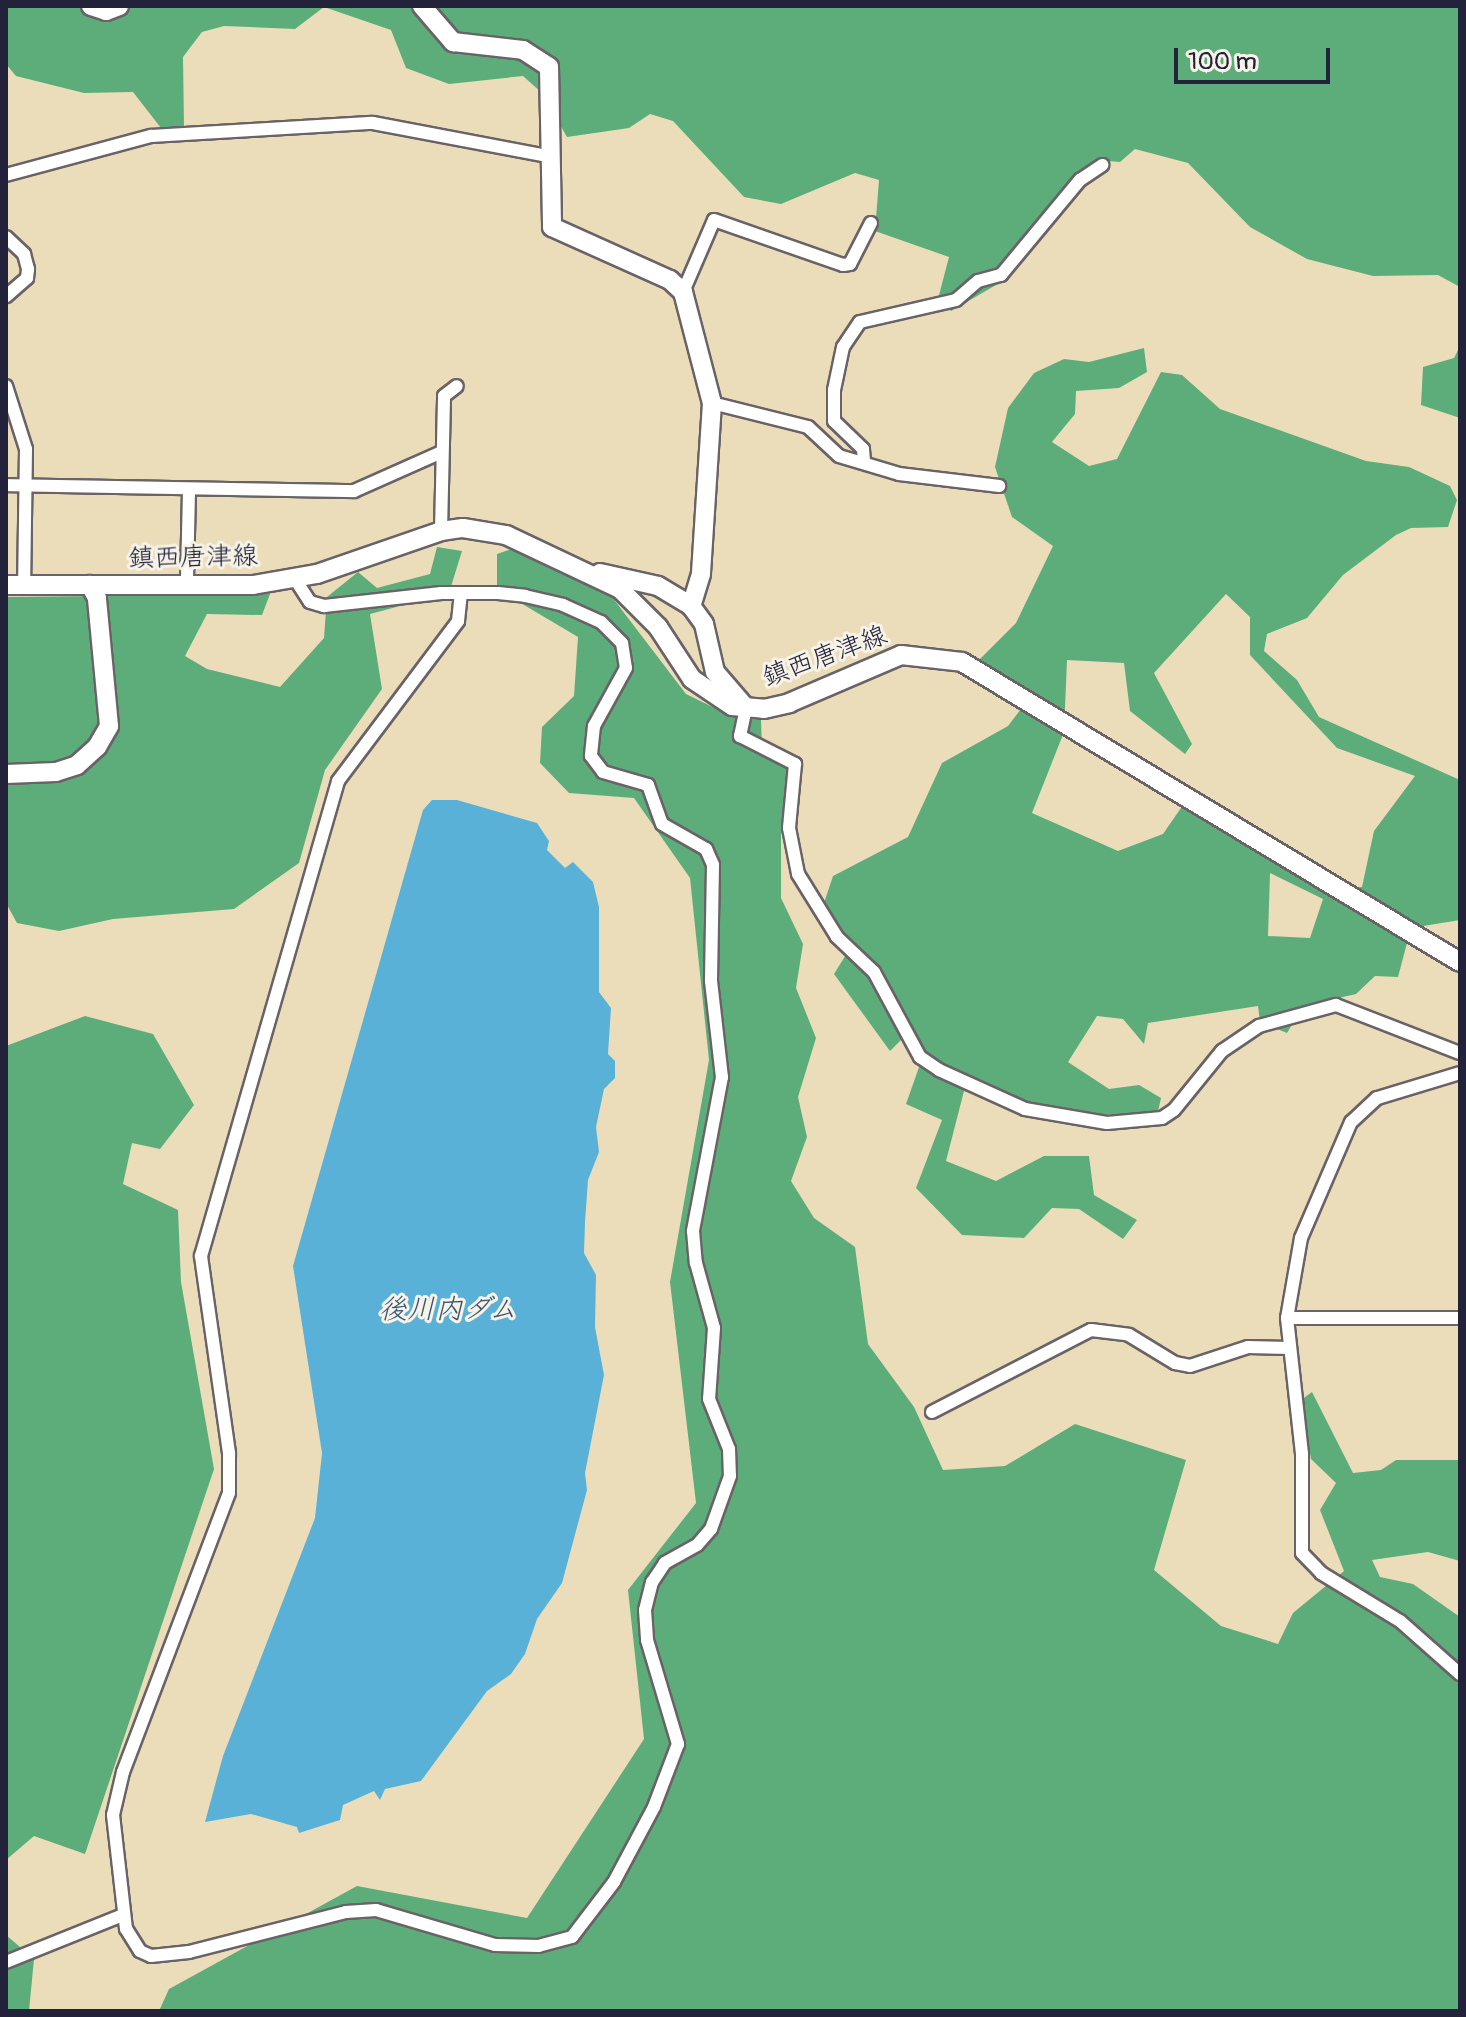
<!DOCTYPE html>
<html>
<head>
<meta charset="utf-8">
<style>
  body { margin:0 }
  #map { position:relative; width:1466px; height:2017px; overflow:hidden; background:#ecddba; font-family:Pangolin,"Klee One",sans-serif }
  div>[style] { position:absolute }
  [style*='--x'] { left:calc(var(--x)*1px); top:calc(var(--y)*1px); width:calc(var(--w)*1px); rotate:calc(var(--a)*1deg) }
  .forest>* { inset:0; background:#5cad7a }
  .water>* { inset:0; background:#5ab1d7 }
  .roads { filter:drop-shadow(2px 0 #696367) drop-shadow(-2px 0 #696367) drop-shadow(0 2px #696367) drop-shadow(0 -2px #696367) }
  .street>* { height:12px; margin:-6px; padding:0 6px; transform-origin:6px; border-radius:6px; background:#fff }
  .secondary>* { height:18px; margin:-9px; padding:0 9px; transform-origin:9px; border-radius:9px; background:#fff }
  span { translate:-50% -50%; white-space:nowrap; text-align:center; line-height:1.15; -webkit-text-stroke:6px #f7f3e8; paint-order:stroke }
  .street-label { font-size:26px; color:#22223b }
  .water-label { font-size:28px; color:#365472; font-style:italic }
  .frame { position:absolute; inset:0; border:8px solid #22223b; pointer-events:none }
  .scale { position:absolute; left:1174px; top:48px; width:156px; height:36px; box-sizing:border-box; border:4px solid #22223b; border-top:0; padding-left:10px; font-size:24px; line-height:28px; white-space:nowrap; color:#22223b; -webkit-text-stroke:6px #f7f3e8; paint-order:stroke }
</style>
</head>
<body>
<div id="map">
  <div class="forest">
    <i style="clip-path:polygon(6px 6px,1460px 6px,1460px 287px,1438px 275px,1373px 276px,1307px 259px,1250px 227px,1188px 163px,1135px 149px,1120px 162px,1098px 160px,1075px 177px,1025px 235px,1003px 281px,951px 311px,938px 299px,949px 257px,875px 231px,879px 180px,855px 173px,781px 204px,744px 197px,673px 121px,650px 114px,629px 128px,567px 137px,542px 93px,523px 76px,449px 84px,406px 68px,391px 30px,324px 7px,295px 29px,224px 26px,202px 32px,183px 57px,184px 127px,161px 128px,133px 92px,84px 93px,16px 76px,6px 64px)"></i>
    <i style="clip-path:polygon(1460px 346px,1460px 418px,1421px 405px,1423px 367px,1454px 358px)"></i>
    <i style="clip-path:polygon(evenodd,1144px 348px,1147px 372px,1119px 388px,1076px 391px,1075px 414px,1052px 442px,1089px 466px,1117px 459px,1161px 372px,1182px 375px,1220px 409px,1366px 461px,1409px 467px,1450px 486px,1457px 500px,1448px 527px,1411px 528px,1396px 535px,1343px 575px,1307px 618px,1267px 634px,1264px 651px,1297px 680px,1319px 717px,1460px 780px,1460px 920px,1411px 928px,1398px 977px,1375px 976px,1356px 994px,1303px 1006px,1287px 1033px,1260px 1022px,1258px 1006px,1148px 1023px,1144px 1044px,1123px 1019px,1097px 1016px,1068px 1062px,1109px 1089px,1139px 1085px,1161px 1098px,1157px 1116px,1069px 1113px,964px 1091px,946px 1161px,996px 1181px,1044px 1156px,1089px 1156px,1094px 1195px,1137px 1220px,1123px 1239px,1079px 1209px,1052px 1208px,1024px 1238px,962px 1235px,916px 1188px,942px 1120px,906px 1104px,924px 1053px,908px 1033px,890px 1051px,834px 974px,852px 945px,823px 906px,833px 876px,908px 837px,942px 763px,1008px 726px,1030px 697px,979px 660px,1016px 623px,1053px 546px,1012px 517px,995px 467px,1008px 408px,1034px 373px,1064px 359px,1089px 362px,1144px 348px,1226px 594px,1250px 617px,1250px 655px,1337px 748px,1415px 776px,1374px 831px,1362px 887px,1328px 889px,1183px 805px,1163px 834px,1118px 851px,1032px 813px,1064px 732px,1067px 660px,1124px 663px,1130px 711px,1185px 754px,1192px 744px,1154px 673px,1226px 594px,1144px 348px,1270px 873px,1323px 899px,1310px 938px,1268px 936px,1270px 873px)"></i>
    <i style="clip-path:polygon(437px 547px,462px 551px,449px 593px,370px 614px,382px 689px,325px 770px,299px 863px,234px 909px,113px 919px,59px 931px,17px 923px,6px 903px,6px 597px,270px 594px,262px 615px,207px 614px,185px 656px,207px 669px,280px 687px,324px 638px,327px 597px,358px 572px,377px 588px,430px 574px)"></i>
    <i style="clip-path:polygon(517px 547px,612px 597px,686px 694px,731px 716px,761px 719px,762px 750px,790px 763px,781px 832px,781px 898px,803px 944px,796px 988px,816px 1038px,798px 1097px,807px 1137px,791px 1181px,814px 1218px,855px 1247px,868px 1344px,914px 1407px,943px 1470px,1005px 1466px,1075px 1424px,1186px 1460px,1154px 1570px,1221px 1626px,1278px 1644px,1293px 1613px,1344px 1571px,1320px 1510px,1336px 1483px,1311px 1459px,1301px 1400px,1312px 1392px,1353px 1473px,1381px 1470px,1396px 1460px,1460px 1460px,1460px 1561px,1428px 1552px,1372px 1560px,1380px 1577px,1413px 1584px,1460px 1617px,1460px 2011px,159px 2011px,169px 1989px,357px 1886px,527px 1918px,644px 1739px,628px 1590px,696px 1503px,670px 1282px,709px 1060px,690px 878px,634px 798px,569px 793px,540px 763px,542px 727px,574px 696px,578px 637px,497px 589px,497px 554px)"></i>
    <i style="clip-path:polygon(85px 1016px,153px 1034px,194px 1105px,160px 1149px,132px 1143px,123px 1184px,178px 1210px,181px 1282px,214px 1469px,85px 1854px,34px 1836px,6px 1860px,6px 1046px)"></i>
    <i style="clip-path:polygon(6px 1935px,34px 1959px,29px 2011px,6px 2011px)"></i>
  </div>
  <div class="water">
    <i style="clip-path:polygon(432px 800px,457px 800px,537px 823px,549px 841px,547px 850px,565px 868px,573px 862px,593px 882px,599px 907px,599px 992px,611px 1008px,608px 1054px,615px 1061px,615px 1078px,604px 1089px,596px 1127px,599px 1152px,588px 1180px,585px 1222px,584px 1253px,596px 1275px,595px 1327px,604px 1375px,585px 1473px,587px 1490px,562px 1583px,537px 1619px,525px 1654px,511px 1674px,487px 1691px,421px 1781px,385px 1789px,380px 1800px,374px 1791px,343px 1805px,340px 1820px,299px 1833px,297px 1827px,251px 1814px,205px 1822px,223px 1756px,315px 1518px,322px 1453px,293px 1266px,423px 810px)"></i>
  </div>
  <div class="roads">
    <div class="street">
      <i style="--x:6;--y:175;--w:150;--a:-15.1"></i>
      <i style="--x:151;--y:136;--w:222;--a:-3.4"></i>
      <i style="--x:373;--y:123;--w:178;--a:10.7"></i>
      <i style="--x:6;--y:237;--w:25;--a:43"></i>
      <i style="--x:24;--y:254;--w:16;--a:75"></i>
      <i style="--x:28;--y:269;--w:9;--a:96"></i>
      <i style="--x:27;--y:278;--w:28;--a:139"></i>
      <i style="--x:683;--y:292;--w:78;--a:-66.7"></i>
      <i style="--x:714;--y:220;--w:137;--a:19.2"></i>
      <i style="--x:843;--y:265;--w:7;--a:-8"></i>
      <i style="--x:850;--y:264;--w:46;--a:-62.9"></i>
      <i style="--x:6;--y:386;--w:66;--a:72.4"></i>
      <i style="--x:26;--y:449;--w:136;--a:90.8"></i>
      <i style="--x:712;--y:403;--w:99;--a:14"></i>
      <i style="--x:808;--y:427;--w:42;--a:43.1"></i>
      <i style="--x:839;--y:456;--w:63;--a:16.7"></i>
      <i style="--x:899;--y:474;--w:101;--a:6.8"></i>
      <i style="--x:864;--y:461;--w:12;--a:-95"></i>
      <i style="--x:863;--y:449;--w:40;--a:-136"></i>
      <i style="--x:834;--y:421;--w:31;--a:-90"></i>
      <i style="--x:834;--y:390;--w:44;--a:-78.2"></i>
      <i style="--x:843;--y:347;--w:30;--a:-56"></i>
      <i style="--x:860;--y:322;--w:98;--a:-12.9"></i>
      <i style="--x:956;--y:300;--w:29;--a:-41"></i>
      <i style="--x:978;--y:281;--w:24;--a:-15"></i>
      <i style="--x:1001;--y:275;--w:124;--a:-50.3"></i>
      <i style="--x:1080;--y:180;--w:27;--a:-34"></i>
      <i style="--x:6;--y:485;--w:348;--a:1"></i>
      <i style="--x:354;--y:491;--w:96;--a:-23.9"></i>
      <i style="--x:441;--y:531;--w:135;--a:-88.7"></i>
      <i style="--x:444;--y:396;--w:16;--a:-38"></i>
      <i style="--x:187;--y:579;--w:90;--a:-88.7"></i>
      <i style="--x:295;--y:579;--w:27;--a:57"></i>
      <i style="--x:310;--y:602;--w:15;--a:16"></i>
      <i style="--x:324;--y:606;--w:118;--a:-6.3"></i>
      <i style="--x:441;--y:593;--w:57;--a:0"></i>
      <i style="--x:498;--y:593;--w:27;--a:6"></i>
      <i style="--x:525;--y:596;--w:39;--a:13"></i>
      <i style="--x:563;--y:605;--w:42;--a:24.1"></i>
      <i style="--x:601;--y:622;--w:30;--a:45"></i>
      <i style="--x:622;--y:643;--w:25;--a:81"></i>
      <i style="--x:626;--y:668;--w:66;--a:118.9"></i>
      <i style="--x:594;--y:726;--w:30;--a:96"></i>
      <i style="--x:591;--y:756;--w:20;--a:53"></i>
      <i style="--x:603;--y:772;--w:47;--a:16.1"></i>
      <i style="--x:648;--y:785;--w:41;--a:70.3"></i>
      <i style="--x:662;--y:824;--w:51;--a:29.6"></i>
      <i style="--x:706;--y:849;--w:17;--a:66"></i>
      <i style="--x:713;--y:865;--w:116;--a:91"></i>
      <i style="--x:711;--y:981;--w:97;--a:83.5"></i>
      <i style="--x:722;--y:1077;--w:157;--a:100.7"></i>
      <i style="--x:693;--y:1231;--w:32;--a:85"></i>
      <i style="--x:696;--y:1263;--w:67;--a:74.5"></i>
      <i style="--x:714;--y:1328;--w:71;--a:94"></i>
      <i style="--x:709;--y:1399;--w:54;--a:68.2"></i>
      <i style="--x:729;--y:1449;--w:27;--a:88"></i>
      <i style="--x:730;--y:1476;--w:56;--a:109.7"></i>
      <i style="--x:711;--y:1529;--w:21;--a:131"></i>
      <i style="--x:697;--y:1545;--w:37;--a:151"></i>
      <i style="--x:665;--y:1563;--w:23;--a:124"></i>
      <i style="--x:652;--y:1582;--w:29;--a:104"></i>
      <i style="--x:645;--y:1610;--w:30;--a:86"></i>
      <i style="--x:647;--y:1640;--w:109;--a:73.4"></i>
      <i style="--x:678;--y:1744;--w:67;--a:110.9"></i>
      <i style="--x:654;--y:1807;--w:85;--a:118.1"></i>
      <i style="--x:614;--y:1882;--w:69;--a:127.4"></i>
      <i style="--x:572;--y:1937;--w:34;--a:165"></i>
      <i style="--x:539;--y:1946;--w:44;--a:-178.7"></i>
      <i style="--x:495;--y:1945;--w:124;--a:-163.6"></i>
      <i style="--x:376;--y:1910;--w:30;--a:176"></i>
      <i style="--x:346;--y:1912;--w:162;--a:165.7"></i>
      <i style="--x:189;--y:1952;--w:38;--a:174"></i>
      <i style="--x:151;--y:1956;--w:12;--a:-156"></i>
      <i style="--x:140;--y:1951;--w:26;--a:-122"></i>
      <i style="--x:126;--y:1929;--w:115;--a:-96.5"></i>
      <i style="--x:113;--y:1815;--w:44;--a:-76.9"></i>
      <i style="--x:123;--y:1772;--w:298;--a:-69.2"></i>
      <i style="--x:229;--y:1493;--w:40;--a:-90"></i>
      <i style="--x:229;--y:1453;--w:199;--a:-98.1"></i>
      <i style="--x:201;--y:1256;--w:494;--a:-73.9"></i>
      <i style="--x:338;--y:781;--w:200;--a:-53.1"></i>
      <i style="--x:458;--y:621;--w:28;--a:-84"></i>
      <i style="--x:746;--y:708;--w:29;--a:102"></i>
      <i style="--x:740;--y:736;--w:62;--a:27"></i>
      <i style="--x:795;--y:764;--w:64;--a:95.4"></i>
      <i style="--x:789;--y:828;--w:47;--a:78.9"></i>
      <i style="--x:798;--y:874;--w:74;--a:58.2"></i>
      <i style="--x:837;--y:937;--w:51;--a:43.4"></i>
      <i style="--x:874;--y:972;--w:97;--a:61.6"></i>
      <i style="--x:920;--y:1057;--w:23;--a:34"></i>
      <i style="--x:939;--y:1070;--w:94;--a:24.4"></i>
      <i style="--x:1025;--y:1109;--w:83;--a:9.7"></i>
      <i style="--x:1107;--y:1123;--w:55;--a:-5.2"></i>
      <i style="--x:1162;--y:1118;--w:14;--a:-34"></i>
      <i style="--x:1174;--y:1110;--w:76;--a:-50.9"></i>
      <i style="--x:1222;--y:1051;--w:45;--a:-34"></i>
      <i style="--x:1259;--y:1026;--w:80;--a:-15.3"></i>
      <i style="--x:1336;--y:1005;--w:133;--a:21.2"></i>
      <i style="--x:1460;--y:1073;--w:87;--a:163.2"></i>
      <i style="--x:1377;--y:1098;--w:35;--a:137"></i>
      <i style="--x:1351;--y:1122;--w:126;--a:113.3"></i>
      <i style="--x:1301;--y:1238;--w:81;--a:99.9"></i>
      <i style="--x:1287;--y:1318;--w:137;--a:83.7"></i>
      <i style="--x:1302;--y:1454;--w:99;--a:90"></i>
      <i style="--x:1302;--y:1553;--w:28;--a:46"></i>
      <i style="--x:1321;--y:1573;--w:92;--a:31.3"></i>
      <i style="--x:1400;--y:1621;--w:80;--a:41.5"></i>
      <i style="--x:1287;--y:1318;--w:173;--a:0"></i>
      <i style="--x:932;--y:1412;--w:179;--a:-27.3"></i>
      <i style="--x:1091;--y:1330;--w:38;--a:7"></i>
      <i style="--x:1129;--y:1335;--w:54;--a:31.3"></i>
      <i style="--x:1175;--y:1363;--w:15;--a:11"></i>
      <i style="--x:1190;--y:1366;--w:61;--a:-18.1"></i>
      <i style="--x:1248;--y:1347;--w:41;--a:1.4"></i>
      <i style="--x:6;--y:1962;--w:126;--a:-21.9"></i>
    </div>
    <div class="secondary">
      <i style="--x:91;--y:6;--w:16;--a:18"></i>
      <i style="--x:106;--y:11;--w:14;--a:-21"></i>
      <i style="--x:422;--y:6;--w:48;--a:49.3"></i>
      <i style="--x:453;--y:42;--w:70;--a:6.5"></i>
      <i style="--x:523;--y:50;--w:31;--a:33"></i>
      <i style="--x:549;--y:67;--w:160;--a:88.9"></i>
      <i style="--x:552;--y:227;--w:129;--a:24.2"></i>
      <i style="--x:670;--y:280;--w:18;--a:43"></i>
      <i style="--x:683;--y:292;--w:115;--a:75.4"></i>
      <i style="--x:712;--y:403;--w:171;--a:93.7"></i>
      <i style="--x:701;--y:574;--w:34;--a:107"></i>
      <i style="--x:691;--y:606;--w:22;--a:54"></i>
      <i style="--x:704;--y:624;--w:49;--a:77.1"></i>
      <i style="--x:715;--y:672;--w:48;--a:49.3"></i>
      <i style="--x:600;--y:573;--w:59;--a:12.6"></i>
      <i style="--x:658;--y:586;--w:39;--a:31"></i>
      <i style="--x:6;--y:585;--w:247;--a:0"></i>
      <i style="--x:253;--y:585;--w:65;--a:-9.8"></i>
      <i style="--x:317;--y:574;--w:131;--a:-19.1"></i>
      <i style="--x:441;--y:531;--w:22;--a:-8"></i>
      <i style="--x:463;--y:528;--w:44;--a:9.2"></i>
      <i style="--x:506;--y:535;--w:126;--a:25.3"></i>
      <i style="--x:620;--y:589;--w:54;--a:45"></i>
      <i style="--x:658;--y:627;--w:62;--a:56.8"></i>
      <i style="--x:692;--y:679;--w:48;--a:34"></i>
      <i style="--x:732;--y:706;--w:32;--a:5"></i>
      <i style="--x:764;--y:709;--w:26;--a:-13"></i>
      <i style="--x:789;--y:703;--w:122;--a:-23.2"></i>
      <i style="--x:901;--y:655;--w:61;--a:6.5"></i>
      <i style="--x:962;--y:662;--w:581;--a:31.07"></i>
      <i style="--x:6;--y:774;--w:50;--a:-2.3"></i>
      <i style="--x:56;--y:772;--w:22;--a:-18"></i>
      <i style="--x:77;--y:765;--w:27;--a:-42"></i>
      <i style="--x:97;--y:747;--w:24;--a:-60"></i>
      <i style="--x:109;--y:726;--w:129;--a:-95.4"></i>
      <i style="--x:97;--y:598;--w:15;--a:-118"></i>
    </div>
  </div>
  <div class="street-label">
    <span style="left:193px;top:558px;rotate:-1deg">鎮西唐津線</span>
    <span style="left:825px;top:657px;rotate:-20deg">鎮西唐津線</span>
  </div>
  <div class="water-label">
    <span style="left:448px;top:1310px">後川内ダム</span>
  </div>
  <div class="frame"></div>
  <div class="scale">100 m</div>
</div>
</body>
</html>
